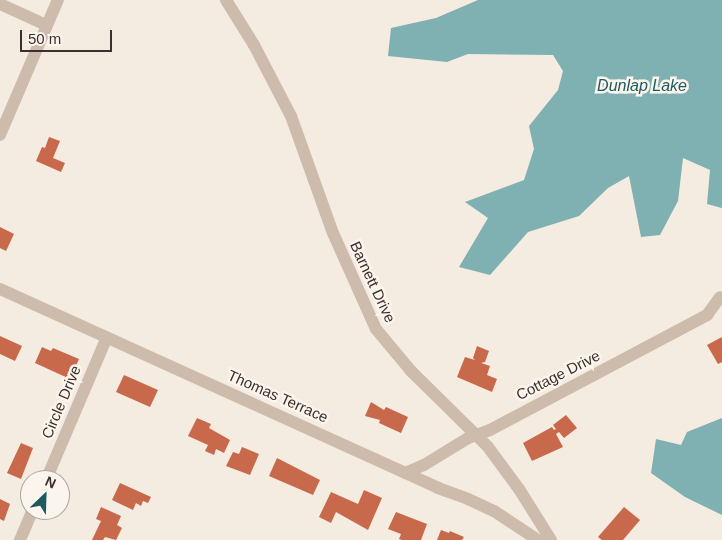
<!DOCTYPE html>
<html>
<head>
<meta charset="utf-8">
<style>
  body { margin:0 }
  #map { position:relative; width:722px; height:540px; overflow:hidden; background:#f4ebe1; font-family:Helvetica,sans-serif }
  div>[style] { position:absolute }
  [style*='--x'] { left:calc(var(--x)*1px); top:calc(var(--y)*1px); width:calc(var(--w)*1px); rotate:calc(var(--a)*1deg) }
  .water>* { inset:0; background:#7fb0b2 }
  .building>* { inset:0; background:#c8694b }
  .minor>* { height:12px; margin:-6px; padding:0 6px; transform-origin:6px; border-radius:6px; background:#cdbbac }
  span { translate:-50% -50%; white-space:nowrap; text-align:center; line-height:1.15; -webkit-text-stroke:5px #fbf5ee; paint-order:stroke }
  .street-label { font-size:15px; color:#3b302b }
  .water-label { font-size:16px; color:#1f5a5e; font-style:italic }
  .north { position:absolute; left:20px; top:470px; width:50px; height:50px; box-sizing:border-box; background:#fbf5ee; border:1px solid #aea6a0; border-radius:50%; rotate:24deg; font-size:14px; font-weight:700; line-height:20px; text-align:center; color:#3b302b }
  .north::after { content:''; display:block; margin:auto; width:18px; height:22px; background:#1f5a5e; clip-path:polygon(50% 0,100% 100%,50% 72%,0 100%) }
  .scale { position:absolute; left:20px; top:30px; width:92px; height:22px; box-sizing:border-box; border:2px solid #3b302b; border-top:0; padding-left:6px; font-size:15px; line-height:18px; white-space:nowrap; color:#3b302b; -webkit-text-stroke:4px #fbf5ee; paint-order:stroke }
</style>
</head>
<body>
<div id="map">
  <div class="water">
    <i style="clip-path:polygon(478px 0,722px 0,722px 208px,707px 204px,710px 170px,683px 158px,678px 201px,660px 235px,641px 237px,629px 176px,608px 188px,579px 216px,528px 232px,490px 275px,459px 267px,488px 218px,465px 202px,524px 180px,534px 149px,529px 126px,558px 90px,563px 71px,553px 55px,468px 54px,447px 62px,388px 56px,391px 28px,436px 18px)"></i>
    <i style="clip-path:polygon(722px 418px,722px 515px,685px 497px,651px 473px,656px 439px,681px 445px,687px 432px)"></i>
  </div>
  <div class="building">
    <i style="clip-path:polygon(49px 137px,60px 141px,53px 158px,65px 163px,61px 172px,36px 161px,42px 147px,45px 148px)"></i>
    <i style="clip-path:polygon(0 227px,14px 234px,6px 251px,0 248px)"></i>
    <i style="clip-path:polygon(0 336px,22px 346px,15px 361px,0 354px)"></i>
    <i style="clip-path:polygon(722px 337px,722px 362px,718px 364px,707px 345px)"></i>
    <i style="clip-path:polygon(477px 346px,489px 351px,485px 362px,481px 363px,490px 366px,487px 375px,497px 379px,492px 392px,457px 377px,465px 357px,475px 360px,473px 358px)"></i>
    <i style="clip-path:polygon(42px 347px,51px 351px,53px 348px,79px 359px,70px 379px,35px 363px)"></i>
    <i style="clip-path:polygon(124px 375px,158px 390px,150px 407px,116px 392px)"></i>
    <i style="clip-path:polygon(371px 402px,384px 410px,386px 407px,408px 417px,401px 433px,379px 423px,380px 420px,365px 416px)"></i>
    <i style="clip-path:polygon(566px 415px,577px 428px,564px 438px,559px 432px,556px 434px,563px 447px,532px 461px,523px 443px,552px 427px,554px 430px,556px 429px,553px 425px)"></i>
    <i style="clip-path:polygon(197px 418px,211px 424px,209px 428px,230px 440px,224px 453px,216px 449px,214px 455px,205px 451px,208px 445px,188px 436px)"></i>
    <i style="clip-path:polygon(21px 443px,33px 448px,21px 479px,7px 473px)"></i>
    <i style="clip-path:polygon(242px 447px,259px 454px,250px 475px,226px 466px,233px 452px,239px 454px)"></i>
    <i style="clip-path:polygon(277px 458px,320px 480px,313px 495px,269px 476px)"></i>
    <i style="clip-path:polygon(120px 483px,151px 497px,148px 503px,143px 501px,141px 506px,136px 503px,133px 510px,112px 500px)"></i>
    <i style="clip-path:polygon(364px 490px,382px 498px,368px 530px,336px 512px,331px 523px,319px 517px,331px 492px,358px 504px)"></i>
    <i style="clip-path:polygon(0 499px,10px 504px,4px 521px,0 519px)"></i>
    <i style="clip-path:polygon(101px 507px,121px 516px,117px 525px,122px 528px,116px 540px,105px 537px,103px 540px,92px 540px,101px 521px,96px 519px)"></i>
    <i style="clip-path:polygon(624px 507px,640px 520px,623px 540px,602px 540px,598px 537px)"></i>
    <i style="clip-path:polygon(396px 512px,427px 524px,421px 540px,402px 540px,399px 539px,401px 534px,388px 529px)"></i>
    <i style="clip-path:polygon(441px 530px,449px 533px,450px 531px,464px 537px,462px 540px,437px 540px)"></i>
  </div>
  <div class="minor">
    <i style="--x:226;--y:0;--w:53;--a:58.1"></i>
    <i style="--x:254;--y:45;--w:80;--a:62.5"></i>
    <i style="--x:291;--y:116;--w:124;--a:70.3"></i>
    <i style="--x:333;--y:233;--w:105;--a:65.9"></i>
    <i style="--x:376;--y:329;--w:55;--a:50.2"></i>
    <i style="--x:411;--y:371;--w:108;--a:44.6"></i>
    <i style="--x:488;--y:447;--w:52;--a:53.6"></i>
    <i style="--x:519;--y:489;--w:60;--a:57.9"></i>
    <i style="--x:0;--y:4;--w:51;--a:24.5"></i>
    <i style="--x:0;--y:135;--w:147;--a:-66.8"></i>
    <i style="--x:0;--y:289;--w:481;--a:24.4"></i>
    <i style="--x:438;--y:488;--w:32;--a:20"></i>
    <i style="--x:468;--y:499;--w:29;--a:25"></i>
    <i style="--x:494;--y:511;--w:53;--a:33.4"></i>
    <i style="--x:405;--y:473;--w:21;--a:-23"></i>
    <i style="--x:424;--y:465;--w:52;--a:-31.5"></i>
    <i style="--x:468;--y:438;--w:23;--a:-20"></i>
    <i style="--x:490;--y:430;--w:246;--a:-27.9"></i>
    <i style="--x:707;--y:315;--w:22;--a:-54"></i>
    <i style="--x:46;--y:480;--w:155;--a:-66.9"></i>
    <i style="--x:20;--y:540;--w:33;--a:-67"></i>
  </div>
  <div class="street-label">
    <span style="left:373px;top:282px;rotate:65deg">Barnett Drive</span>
    <span style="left:558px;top:375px;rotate:-27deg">Cottage Drive</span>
    <span style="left:278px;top:396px;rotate:24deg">Thomas Terrace</span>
    <span style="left:61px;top:402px;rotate:-67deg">Circle Drive</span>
  </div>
  <div class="water-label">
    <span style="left:642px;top:86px">Dunlap Lake</span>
  </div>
  <div class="north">N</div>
  <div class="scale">50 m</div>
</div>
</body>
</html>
